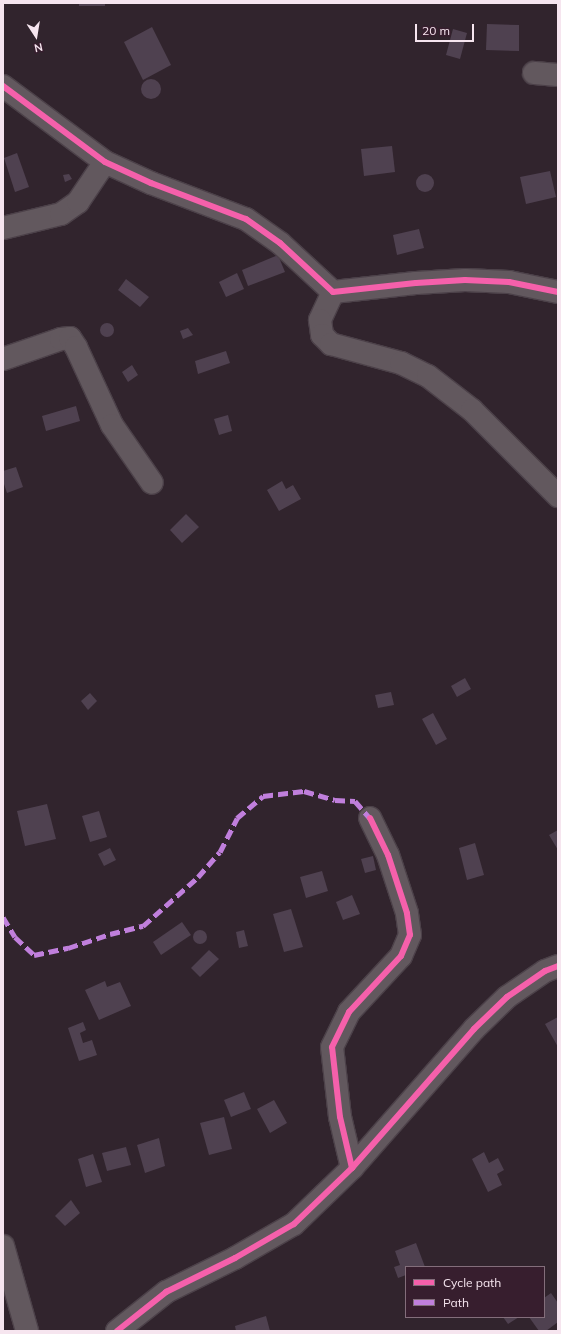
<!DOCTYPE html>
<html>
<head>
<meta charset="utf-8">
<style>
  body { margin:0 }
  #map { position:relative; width:561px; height:1334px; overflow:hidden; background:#31242d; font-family:Mulish,sans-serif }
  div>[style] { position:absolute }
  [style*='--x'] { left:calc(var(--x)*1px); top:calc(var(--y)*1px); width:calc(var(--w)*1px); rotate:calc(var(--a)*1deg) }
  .building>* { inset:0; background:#4f4150 }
  .round { border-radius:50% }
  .roads { filter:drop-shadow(1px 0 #4c4149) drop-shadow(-1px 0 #4c4149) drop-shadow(0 1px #4c4149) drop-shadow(0 -1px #4c4149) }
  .minor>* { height:22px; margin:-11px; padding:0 11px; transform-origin:11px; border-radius:11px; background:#62585e }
  .quiet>* { height:5px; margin-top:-2.5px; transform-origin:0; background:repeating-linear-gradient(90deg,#c07fdc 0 10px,transparent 0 15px) }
  .cycleway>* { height:6px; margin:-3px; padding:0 3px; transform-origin:3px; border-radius:3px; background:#f560ab }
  span { translate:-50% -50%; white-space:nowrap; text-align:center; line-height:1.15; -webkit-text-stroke:3px #371e2e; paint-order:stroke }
  .frame { position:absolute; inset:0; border:4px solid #f6e5ef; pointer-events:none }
  .legend { position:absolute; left:405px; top:1266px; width:140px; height:52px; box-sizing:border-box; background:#371e2e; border:1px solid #836e7b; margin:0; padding:5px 7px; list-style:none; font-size:12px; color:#f6e5ef }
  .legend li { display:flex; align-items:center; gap:8px; height:20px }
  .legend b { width:20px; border:1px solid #836e7b }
  .north { position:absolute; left:16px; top:16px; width:40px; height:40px; -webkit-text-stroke:3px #371e2e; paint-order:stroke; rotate:168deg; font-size:11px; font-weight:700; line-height:16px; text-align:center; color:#f6e5ef }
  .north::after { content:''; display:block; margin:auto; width:14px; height:18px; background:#f6e5ef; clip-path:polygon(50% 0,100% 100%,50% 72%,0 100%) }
  .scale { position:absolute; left:415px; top:24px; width:59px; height:18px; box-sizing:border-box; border:2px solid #f6e5ef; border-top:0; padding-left:5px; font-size:12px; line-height:14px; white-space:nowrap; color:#f6e5ef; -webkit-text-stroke:3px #371e2e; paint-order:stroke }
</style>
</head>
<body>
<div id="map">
  <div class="building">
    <i style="clip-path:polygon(79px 3px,105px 3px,105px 6px,79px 6px)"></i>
    <i style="clip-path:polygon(487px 24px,519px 25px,519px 51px,486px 50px)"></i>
    <i style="clip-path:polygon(152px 27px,171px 65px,143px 80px,124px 42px)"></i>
    <i style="clip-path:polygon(453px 29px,467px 33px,460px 59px,446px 55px)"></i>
    <i class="round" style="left:141px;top:79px;width:20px;height:20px"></i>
    <i style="clip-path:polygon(392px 146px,395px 172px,364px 176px,361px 149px)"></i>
    <i style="clip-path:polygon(17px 153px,29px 187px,15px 192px,4px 158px)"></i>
    <i style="clip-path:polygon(550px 171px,556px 197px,526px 204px,520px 177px)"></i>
    <i style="clip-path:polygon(69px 174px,72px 179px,65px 182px,63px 175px)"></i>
    <i class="round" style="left:416px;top:174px;width:18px;height:18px"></i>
    <i style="clip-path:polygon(419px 229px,424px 248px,397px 255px,393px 235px)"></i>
    <i style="clip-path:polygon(278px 255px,285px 272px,248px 286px,242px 270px)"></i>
    <i style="clip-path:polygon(237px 273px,244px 289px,226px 297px,219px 282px)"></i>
    <i style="clip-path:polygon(126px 279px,149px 297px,140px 307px,118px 290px)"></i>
    <i class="round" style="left:100px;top:323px;width:14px;height:14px"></i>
    <i style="clip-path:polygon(188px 328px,193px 335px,183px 339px,180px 331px)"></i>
    <i style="clip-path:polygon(226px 351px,230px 363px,198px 374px,195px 361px)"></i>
    <i style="clip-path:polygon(132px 365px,138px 375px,128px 382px,122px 372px)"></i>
    <i style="clip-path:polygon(76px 406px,80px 421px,46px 431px,42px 416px)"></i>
    <i style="clip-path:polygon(228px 415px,232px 431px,219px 435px,214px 419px)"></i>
    <i style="clip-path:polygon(16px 467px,23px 487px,7px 493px,3px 481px,3px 471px)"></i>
    <i style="clip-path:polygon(282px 481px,286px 489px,293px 485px,301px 499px,279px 511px,267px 490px)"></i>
    <i style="clip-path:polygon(186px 514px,199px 527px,182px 543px,170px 530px)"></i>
    <i style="clip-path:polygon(465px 678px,471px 689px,457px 697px,451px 686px)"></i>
    <i style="clip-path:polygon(391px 692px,394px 705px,378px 708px,375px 695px)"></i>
    <i style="clip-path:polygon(90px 693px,97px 701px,88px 710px,81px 701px)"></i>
    <i style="clip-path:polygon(433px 713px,447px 739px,436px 745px,422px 719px)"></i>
    <i style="clip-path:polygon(47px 804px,56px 839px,25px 846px,17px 811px)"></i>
    <i style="clip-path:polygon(99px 811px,107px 837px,90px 842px,82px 816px)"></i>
    <i style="clip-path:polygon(558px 830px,558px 850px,549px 835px)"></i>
    <i style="clip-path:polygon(475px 843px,484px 875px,467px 880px,459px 848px)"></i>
    <i style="clip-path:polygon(110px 848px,116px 860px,104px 866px,98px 854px)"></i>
    <i style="clip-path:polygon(373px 856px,376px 870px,365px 873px,361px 859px)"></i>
    <i style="clip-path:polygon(322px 871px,328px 891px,306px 898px,300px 877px)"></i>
    <i style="clip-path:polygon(352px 895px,360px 914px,343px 920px,336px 902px)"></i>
    <i style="clip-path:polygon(291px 909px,303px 947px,284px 952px,273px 914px)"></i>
    <i style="clip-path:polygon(182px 922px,191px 935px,161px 955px,153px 942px)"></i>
    <i class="round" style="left:193px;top:930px;width:14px;height:14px"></i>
    <i style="clip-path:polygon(244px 930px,248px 946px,239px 948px,236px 932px)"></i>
    <i style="clip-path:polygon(209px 950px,219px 959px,200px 977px,191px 968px)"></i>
    <i style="clip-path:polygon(105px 981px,107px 987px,120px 982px,131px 1006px,99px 1020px,85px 990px)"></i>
    <i style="clip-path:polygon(558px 1017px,558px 1047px,545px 1024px)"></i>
    <i style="clip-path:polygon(83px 1022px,86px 1030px,80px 1033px,83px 1043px,92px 1040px,97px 1055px,79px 1061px,68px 1028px)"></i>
    <i style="clip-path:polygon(244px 1092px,251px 1109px,231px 1117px,224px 1100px)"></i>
    <i style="clip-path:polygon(274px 1100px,287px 1123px,270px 1133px,257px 1109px)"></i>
    <i style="clip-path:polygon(224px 1117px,232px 1149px,209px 1155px,200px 1123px)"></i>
    <i style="clip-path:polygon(159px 1138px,165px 1166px,145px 1173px,137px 1145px)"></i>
    <i style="clip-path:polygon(126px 1147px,131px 1165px,107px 1171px,102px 1153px)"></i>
    <i style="clip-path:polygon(484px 1152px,489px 1163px,498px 1158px,504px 1170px,497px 1174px,502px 1185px,488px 1192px,472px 1159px)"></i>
    <i style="clip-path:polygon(93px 1154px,102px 1182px,86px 1187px,78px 1159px)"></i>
    <i style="clip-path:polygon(71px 1200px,80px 1213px,65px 1226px,55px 1216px)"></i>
    <i style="clip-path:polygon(416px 1243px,425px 1267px,406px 1267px,406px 1275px,398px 1278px,394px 1267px,400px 1265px,395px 1251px)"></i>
    <i style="clip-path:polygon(551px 1293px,558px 1303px,558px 1322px,546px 1331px,539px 1331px,529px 1317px,544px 1317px,544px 1298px)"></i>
    <i style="clip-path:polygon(266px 1316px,270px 1331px,236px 1331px,235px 1326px)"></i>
    <i style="clip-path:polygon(503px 1317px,519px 1317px,508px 1324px)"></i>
  </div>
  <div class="roads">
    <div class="minor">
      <i style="--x:534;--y:73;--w:24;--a:5"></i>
      <i style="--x:3;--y:86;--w:127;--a:36.7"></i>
      <i style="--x:105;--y:162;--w:51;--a:24.5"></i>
      <i style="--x:151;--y:183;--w:102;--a:20.8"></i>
      <i style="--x:246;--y:219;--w:42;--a:35.2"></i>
      <i style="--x:280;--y:243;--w:72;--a:42.8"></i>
      <i style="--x:333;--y:292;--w:83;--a:-6.2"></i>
      <i style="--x:416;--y:283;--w:49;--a:-3.5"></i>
      <i style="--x:465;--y:280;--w:44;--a:2.6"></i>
      <i style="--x:509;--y:282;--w:50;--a:11.5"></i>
      <i style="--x:3;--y:228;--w:60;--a:-13.6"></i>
      <i style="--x:61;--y:214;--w:21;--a:-35"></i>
      <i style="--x:78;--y:202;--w:48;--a:-56"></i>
      <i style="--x:333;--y:292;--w:31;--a:115"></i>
      <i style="--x:320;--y:320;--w:15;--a:82"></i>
      <i style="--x:322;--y:335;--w:13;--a:45"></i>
      <i style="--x:331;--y:344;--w:73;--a:15.2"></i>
      <i style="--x:401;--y:363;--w:30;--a:26"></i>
      <i style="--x:428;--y:376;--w:56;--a:37.7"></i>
      <i style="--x:472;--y:410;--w:122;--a:45"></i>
      <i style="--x:3;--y:359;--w:61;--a:-19"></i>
      <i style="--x:61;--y:339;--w:9;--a:-6"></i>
      <i style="--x:70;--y:338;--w:11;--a:56"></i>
      <i style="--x:76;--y:347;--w:86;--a:65.2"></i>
      <i style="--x:112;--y:425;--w:70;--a:55.4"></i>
      <i style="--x:352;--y:1168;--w:52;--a:-103.2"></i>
      <i style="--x:340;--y:1117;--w:70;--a:-96.5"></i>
      <i style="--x:332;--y:1047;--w:39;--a:-64"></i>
      <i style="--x:349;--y:1012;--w:76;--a:-47.1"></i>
      <i style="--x:401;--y:956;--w:23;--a:-67"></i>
      <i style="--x:410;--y:935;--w:22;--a:-98"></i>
      <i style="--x:407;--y:913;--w:61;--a:-108.1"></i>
      <i style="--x:388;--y:855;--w:41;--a:-115.9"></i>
      <i style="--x:3;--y:1246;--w:88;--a:74.2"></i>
      <i style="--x:117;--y:1331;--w:63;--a:-38.5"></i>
      <i style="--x:166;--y:1292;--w:77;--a:-26.2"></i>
      <i style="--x:235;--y:1258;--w:68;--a:-30"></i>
      <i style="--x:294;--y:1224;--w:81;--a:-44"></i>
      <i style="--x:352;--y:1168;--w:185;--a:-48.7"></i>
      <i style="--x:474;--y:1029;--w:46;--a:-44.1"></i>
      <i style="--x:507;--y:997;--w:46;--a:-34.4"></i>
      <i style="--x:545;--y:971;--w:14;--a:-21"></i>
    </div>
  </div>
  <div class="quiet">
    <i style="--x:3;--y:917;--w:23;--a:59"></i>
    <i style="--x:15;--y:937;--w:26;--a:43"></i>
    <i style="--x:34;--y:955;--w:35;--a:-12"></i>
    <i style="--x:68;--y:948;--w:44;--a:-18.4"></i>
    <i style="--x:110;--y:934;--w:34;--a:-14"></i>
    <i style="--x:143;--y:926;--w:74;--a:-41.7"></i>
    <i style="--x:198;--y:877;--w:33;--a:-49"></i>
    <i style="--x:220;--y:852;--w:38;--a:-63"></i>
    <i style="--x:237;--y:818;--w:34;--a:-40"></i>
    <i style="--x:263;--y:796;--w:41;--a:-7"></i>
    <i style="--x:304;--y:791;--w:32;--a:16"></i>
    <i style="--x:335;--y:800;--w:20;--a:3"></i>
    <i style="--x:355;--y:801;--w:23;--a:49"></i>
  </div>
  <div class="cycleway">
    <i style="--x:3;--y:86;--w:127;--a:36.7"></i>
    <i style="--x:105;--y:162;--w:51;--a:24.5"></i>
    <i style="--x:151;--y:183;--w:102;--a:20.8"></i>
    <i style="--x:246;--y:219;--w:42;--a:35.2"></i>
    <i style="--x:280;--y:243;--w:72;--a:42.8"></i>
    <i style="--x:333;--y:292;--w:83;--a:-6.2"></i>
    <i style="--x:416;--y:283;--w:49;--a:-3.5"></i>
    <i style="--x:465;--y:280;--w:44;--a:2.6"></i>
    <i style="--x:509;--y:282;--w:50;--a:11.5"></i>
    <i style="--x:352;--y:1168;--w:52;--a:-103.2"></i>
    <i style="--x:340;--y:1117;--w:70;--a:-96.5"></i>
    <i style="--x:332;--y:1047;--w:39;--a:-64"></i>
    <i style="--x:349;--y:1012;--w:76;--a:-47.1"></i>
    <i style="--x:401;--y:956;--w:23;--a:-67"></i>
    <i style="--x:410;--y:935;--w:22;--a:-98"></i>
    <i style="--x:407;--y:913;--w:61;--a:-108.1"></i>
    <i style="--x:388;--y:855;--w:41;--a:-115.9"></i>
    <i style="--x:117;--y:1331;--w:63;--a:-38.5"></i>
    <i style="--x:166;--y:1292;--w:77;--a:-26.2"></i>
    <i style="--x:235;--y:1258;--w:68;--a:-30"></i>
    <i style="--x:294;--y:1224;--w:81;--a:-44"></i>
    <i style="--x:352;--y:1168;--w:185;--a:-48.7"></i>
    <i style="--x:474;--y:1029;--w:46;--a:-44.1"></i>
    <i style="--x:507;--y:997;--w:46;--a:-34.4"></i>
    <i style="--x:545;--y:971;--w:14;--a:-21"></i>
  </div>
  <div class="frame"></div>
  <ul class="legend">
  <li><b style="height:5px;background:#f560ab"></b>Cycle path</li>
  <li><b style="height:5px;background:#c07fdc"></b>Path</li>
  </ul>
  <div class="north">N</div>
  <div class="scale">20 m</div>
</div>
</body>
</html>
